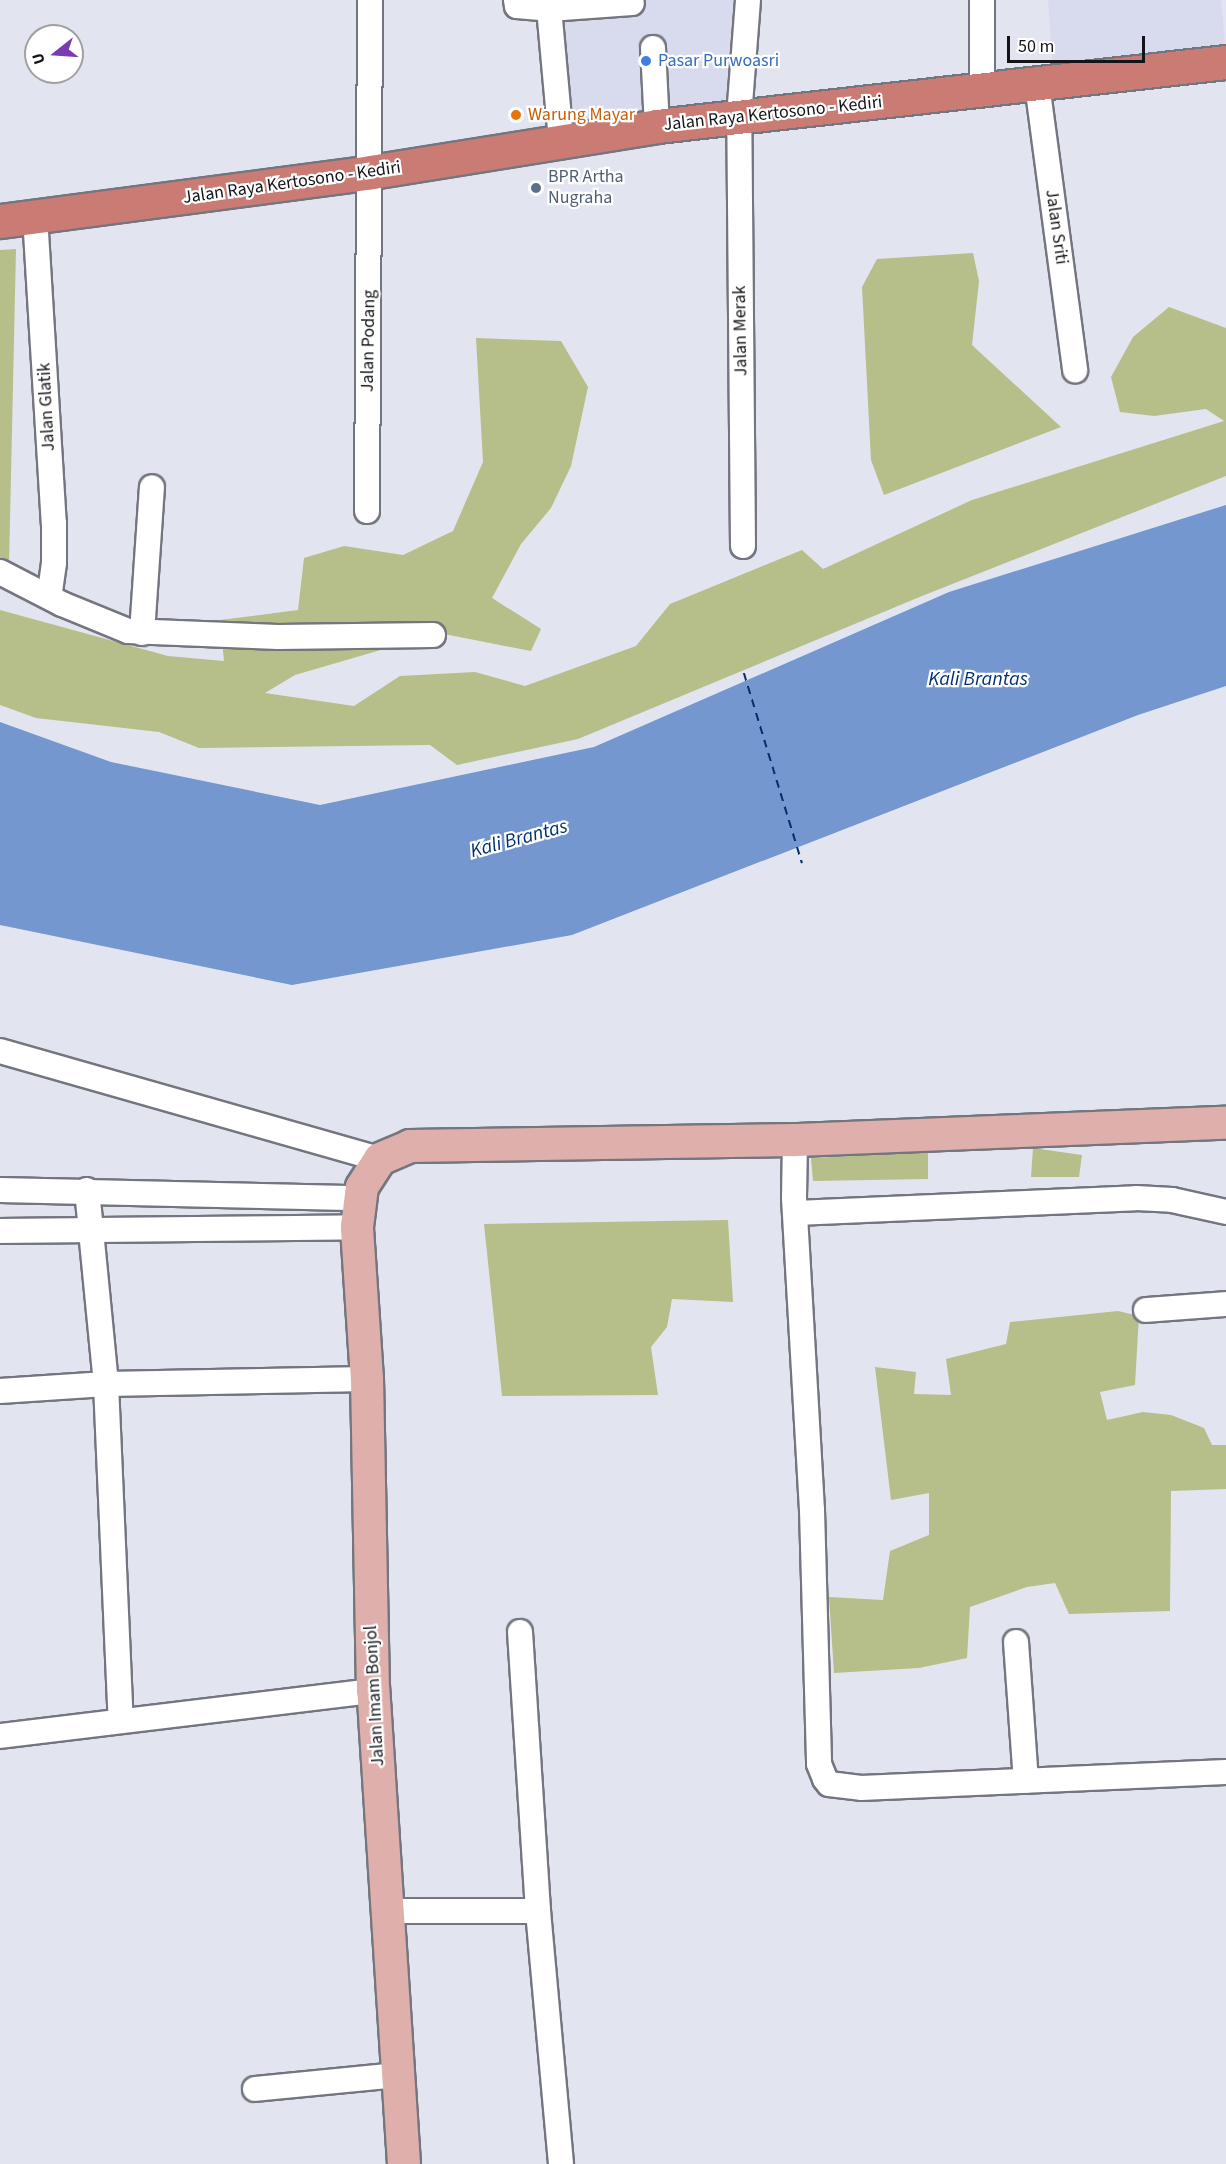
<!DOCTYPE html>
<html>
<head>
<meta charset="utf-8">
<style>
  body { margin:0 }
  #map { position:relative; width:1226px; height:2164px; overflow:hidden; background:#e2e5ef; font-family:"Source Sans 3",sans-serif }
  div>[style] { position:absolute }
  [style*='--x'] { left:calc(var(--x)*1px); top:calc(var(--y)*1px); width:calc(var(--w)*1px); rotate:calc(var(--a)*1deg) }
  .built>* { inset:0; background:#d7dbed }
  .green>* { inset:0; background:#b6be89 }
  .water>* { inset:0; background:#7397ce }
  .ferry>* { height:1.5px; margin-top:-0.75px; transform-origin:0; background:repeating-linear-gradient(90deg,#022f70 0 8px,transparent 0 14px) }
  .roads { filter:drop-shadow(2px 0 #74767f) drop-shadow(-2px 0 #74767f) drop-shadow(0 2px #74767f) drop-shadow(0 -2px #74767f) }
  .minor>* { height:24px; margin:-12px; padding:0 12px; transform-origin:12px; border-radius:12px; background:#fff }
  .major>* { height:32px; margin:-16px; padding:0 16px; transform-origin:16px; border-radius:16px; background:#dfb0ab }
  .highway>* { height:33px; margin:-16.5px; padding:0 16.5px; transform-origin:16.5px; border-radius:16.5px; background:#ca7b73 }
  .dots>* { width:16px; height:16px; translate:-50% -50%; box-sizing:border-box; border:3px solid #fff; border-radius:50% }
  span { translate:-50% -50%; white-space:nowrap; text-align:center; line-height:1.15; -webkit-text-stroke:4.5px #fff; paint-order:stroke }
  .shop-label { font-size:18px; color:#366cbe }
  .left { translate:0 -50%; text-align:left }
  .street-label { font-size:18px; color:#131418 }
  .food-label { font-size:18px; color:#c56008 }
  .service-label { font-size:18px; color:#4e5e75 }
  .water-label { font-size:20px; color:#022f70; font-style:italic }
  .north { position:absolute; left:24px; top:24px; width:60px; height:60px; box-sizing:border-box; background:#fff; border:2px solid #a1a1a3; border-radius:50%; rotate:253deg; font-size:16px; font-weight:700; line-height:24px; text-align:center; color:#131418 }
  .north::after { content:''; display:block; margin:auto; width:21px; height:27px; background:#7c3cb1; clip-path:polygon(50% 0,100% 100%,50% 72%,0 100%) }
  .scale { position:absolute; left:1007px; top:36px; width:138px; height:27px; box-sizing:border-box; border:3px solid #131418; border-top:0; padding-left:8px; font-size:18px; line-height:21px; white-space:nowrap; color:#131418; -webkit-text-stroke:4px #fff; paint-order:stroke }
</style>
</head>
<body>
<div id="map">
  <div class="built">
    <i style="clip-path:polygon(559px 0,744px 0,743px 107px,557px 130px)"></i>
    <i style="clip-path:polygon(1048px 0,1221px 0,1226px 53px,1053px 73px)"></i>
  </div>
  <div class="green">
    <i style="clip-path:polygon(16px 249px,9px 566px,0 561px,0 250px)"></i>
    <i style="clip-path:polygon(973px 253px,979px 281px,972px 345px,1061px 427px,884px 495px,871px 460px,862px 287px,877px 259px)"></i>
    <i style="clip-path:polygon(1169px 307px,1226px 328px,1226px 476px,922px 596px,578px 739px,457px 765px,430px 745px,199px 748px,159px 732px,36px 718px,0 705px,0 610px,168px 656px,224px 661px,220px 620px,298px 610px,304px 558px,344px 546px,403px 555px,453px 531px,483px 462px,476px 338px,561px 341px,588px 387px,571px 466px,551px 508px,521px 544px,492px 598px,541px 629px,531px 651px,439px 633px,295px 675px,265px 693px,354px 706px,400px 676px,475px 672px,525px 686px,636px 646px,670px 604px,802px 550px,823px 569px,972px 500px,1224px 421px,1206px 409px,1154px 416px,1120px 412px,1111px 377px,1133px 337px)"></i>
    <i style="clip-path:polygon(1033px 1148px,1082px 1155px,1079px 1177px,1031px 1177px)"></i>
    <i style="clip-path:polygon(928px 1152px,928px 1179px,813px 1181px,811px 1158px)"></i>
    <i style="clip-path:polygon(728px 1220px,733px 1302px,672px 1299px,667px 1327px,651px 1347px,658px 1395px,502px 1396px,484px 1224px)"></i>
    <i style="clip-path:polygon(1118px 1311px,1139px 1316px,1135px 1385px,1100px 1392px,1107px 1420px,1143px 1412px,1171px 1415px,1204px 1428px,1212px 1445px,1226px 1445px,1226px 1489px,1171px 1491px,1170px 1611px,1069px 1614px,1055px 1583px,1027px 1587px,970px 1607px,967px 1658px,919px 1668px,834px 1673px,829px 1597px,883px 1600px,890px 1551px,929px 1535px,929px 1493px,891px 1500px,875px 1367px,916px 1372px,914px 1394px,951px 1395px,946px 1359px,1006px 1344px,1010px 1322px)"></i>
  </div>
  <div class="water">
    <i style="clip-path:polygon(1226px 505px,1226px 686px,1138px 715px,572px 935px,292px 985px,0 925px,0 722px,111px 762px,320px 805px,594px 747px,949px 592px)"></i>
  </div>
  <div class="ferry">
    <i style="--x:744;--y:673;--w:199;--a:73"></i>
  </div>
  <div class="roads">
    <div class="minor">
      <i style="--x:516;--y:0;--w:6;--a:81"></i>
      <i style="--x:517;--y:6;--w:32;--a:5"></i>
      <i style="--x:982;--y:0;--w:91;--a:90"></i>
      <i style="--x:653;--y:48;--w:78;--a:87.1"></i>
      <i style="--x:1037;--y:84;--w:289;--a:82.4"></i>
      <i style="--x:561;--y:140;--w:132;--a:-95.2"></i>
      <i style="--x:549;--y:9;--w:83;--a:-4.1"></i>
      <i style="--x:35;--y:216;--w:308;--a:86.5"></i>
      <i style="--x:54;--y:523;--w:40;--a:90"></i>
      <i style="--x:54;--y:563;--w:34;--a:98"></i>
      <i style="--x:367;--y:511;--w:511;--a:-89.66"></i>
      <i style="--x:743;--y:546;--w:429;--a:-90.5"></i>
      <i style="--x:739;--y:117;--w:117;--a:-85.6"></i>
      <i style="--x:0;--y:572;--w:70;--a:27.3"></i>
      <i style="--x:62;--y:604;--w:71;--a:22.2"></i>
      <i style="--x:128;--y:631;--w:150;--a:2.3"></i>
      <i style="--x:278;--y:637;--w:155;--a:-0.7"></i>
      <i style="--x:142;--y:633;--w:146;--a:-86.1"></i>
      <i style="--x:0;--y:1051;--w:395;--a:15.9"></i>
      <i style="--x:795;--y:1140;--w:58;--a:91"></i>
      <i style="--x:794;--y:1198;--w:313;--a:86.7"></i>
      <i style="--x:812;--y:1510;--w:254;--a:88.4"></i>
      <i style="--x:819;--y:1764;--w:16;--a:68"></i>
      <i style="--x:825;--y:1779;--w:6;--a:51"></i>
      <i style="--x:829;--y:1784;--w:32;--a:7"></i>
      <i style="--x:861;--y:1788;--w:365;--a:-2.5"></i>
      <i style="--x:0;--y:1190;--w:359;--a:1.3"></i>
      <i style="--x:87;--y:1190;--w:195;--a:84.4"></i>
      <i style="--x:106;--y:1384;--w:337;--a:87.5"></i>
      <i style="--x:796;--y:1213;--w:340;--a:-2.5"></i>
      <i style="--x:1136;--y:1198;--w:36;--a:3"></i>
      <i style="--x:1172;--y:1200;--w:55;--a:12.5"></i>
      <i style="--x:0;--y:1231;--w:357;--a:-0.6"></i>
      <i style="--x:1146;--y:1310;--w:80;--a:-4.3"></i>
      <i style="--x:0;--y:1391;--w:106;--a:-3.8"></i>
      <i style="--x:106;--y:1384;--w:261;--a:-1.1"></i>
      <i style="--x:520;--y:1632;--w:280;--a:86.3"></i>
      <i style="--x:1016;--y:1642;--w:139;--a:85.9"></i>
      <i style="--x:0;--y:1736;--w:376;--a:-6.9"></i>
      <i style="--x:388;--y:1911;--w:150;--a:0"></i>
      <i style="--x:538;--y:1911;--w:254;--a:84.8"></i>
      <i style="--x:255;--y:2089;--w:144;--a:-5.6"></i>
    </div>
    <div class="major">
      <i style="--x:404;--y:2164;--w:474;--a:-93.7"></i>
      <i style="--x:373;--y:1691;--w:312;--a:-91.1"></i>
      <i style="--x:367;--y:1379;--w:152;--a:-93.8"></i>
      <i style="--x:357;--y:1227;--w:40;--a:-82.9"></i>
      <i style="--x:362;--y:1187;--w:33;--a:-57"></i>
      <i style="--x:380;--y:1159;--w:33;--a:-23"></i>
      <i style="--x:410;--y:1146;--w:385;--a:-0.9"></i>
      <i style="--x:795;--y:1140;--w:431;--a:-2.3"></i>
    </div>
    <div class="highway">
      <i style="--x:0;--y:221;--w:374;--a:-7.5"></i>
      <i style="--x:371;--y:172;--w:290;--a:-9.1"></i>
      <i style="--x:657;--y:126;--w:573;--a:-6.42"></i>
    </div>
  </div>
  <div class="dots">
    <i style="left:646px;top:61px;background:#3f7fe0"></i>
    <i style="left:516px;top:115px;background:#e8710a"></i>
    <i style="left:536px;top:188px;background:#5c6f8a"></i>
  </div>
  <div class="shop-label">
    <span class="left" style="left:658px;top:61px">Pasar Purwoasri</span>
  </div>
  <div class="street-label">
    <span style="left:773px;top:114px;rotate:-6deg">Jalan Raya Kertosono - Kediri</span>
    <span style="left:292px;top:183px;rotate:-8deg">Jalan Raya Kertosono - Kediri</span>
    <span style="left:1056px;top:227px;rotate:82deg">Jalan Sriti</span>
    <span style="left:741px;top:331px;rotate:-91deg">Jalan Merak</span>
    <span style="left:369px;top:341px;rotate:-89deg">Jalan Podang</span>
    <span style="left:47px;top:407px;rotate:-93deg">Jalan Glatik</span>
    <span style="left:375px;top:1696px;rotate:-93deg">Jalan Imam Bonjol</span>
  </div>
  <div class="food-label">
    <span class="left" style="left:528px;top:115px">Warung Mayar</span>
  </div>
  <div class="service-label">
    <span class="left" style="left:548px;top:188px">BPR Artha<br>Nugraha</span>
  </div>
  <div class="water-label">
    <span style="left:978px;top:679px">Kali Brantas</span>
    <span style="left:519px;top:839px;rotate:-15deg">Kali Brantas</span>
  </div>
  <div class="north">U</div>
  <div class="scale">50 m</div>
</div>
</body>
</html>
